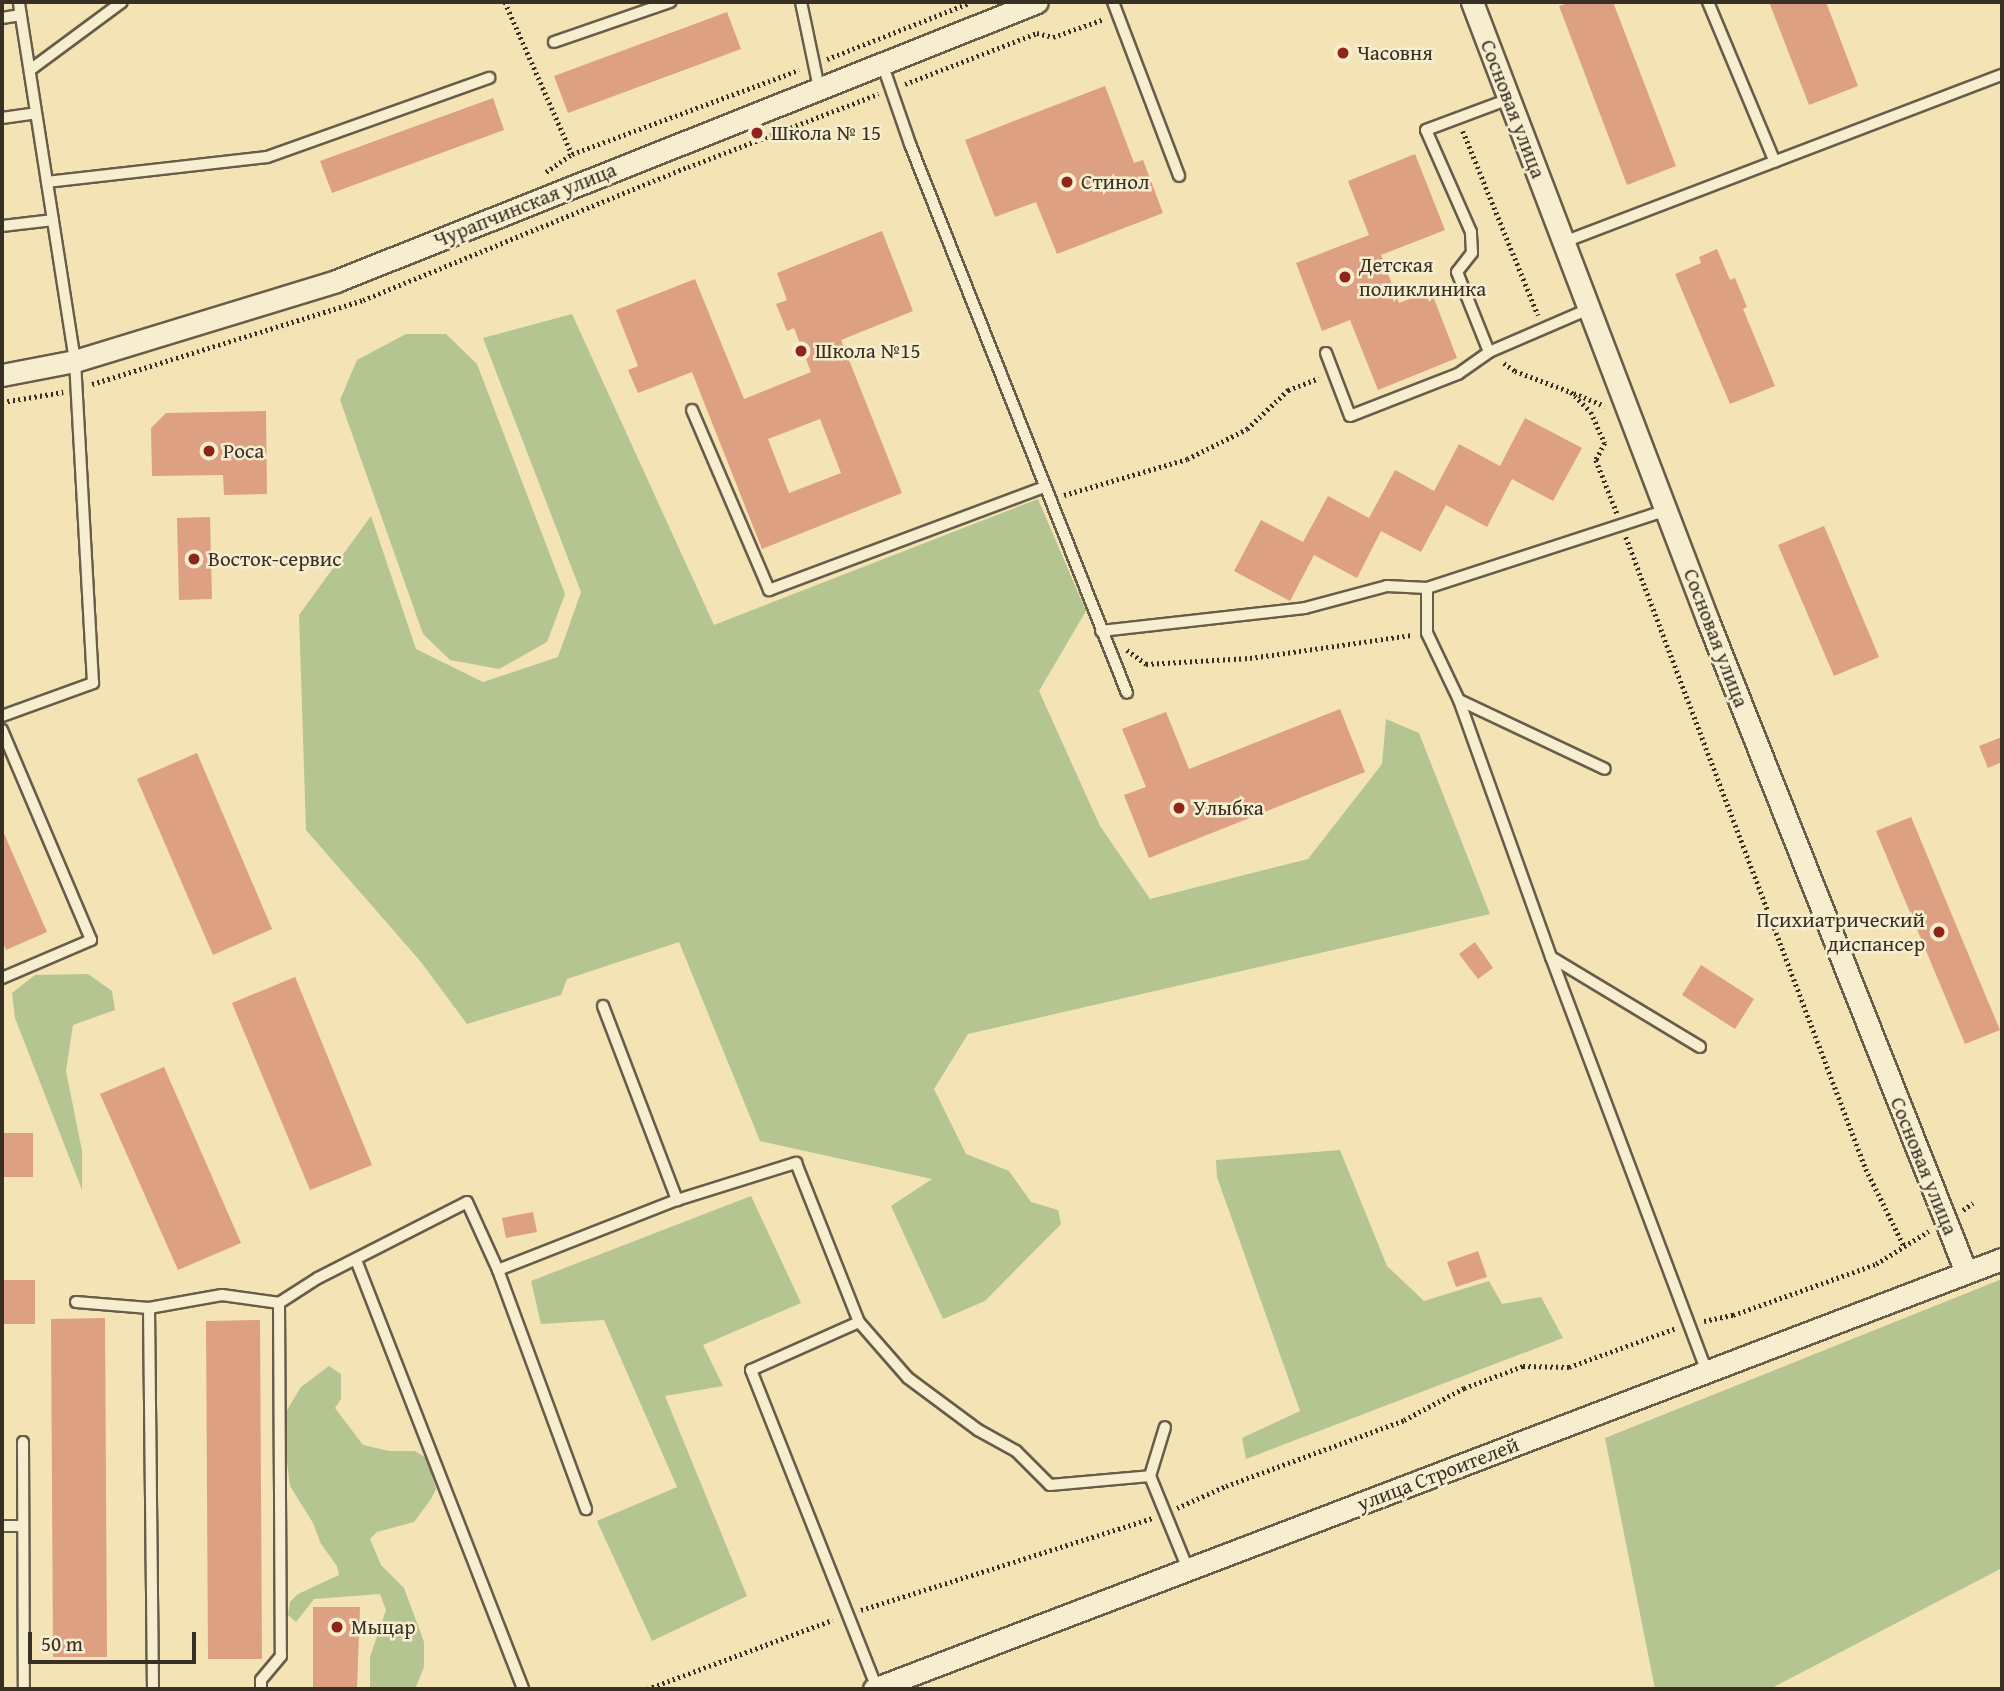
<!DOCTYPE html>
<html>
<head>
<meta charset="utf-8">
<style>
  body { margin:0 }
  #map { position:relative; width:2004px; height:1691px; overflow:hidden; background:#f3e3b5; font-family:"Gentium Book Plus",serif }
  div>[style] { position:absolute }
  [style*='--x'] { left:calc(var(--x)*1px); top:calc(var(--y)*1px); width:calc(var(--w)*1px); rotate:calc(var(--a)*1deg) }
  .green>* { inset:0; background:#b4c592 }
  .building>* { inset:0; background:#dea083 }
  .path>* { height:4.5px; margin-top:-2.25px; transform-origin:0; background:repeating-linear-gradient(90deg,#393025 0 2px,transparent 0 5.5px) }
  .roads { filter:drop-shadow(2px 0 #685d49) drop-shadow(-2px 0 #685d49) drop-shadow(0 2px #685d49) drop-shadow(0 -2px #685d49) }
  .service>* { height:10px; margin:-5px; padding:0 5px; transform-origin:5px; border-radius:5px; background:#f7edcf }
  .minor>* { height:21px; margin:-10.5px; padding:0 10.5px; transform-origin:10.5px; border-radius:10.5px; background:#f7edcf }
  .dots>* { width:19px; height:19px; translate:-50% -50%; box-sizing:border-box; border:4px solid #f7edcf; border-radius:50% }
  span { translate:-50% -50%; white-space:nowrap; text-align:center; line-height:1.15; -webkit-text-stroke:5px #f7edcf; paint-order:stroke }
  .poi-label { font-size:21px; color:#393025 }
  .left { translate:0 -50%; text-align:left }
  .right { translate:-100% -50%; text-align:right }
  .street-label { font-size:21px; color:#393025 }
  .frame { position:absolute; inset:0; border:4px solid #393025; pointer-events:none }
  .scale { position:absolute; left:28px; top:1632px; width:168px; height:32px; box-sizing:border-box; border:4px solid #393025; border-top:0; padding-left:9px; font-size:21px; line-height:24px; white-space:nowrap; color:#393025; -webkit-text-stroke:5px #f7edcf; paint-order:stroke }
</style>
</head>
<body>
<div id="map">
  <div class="green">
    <i style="clip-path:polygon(572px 314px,714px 625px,1038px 499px,1086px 611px,1039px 691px,1100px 826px,1150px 899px,1308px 859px,1382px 764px,1386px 719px,1419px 733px,1490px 914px,968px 1034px,934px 1089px,966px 1154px,1009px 1171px,1031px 1202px,1058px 1210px,1061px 1224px,985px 1301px,943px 1319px,891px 1206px,932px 1179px,760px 1141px,679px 942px,567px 979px,561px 995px,467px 1024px,421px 962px,306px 830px,299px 615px,371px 516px,416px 649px,483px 682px,558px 657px,581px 592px,483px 338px)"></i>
    <i style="clip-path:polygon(406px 334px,446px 334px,477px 364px,565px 594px,547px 642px,499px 669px,450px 660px,423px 634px,340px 400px,357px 360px)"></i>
    <i style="clip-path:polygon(88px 974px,112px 991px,115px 1010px,73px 1025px,66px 1071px,82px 1151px,82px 1190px,15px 1018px,12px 993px,35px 975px)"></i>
    <i style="clip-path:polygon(1340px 1150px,1387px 1266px,1424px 1301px,1489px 1281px,1502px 1304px,1541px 1297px,1563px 1338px,1246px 1459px,1242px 1438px,1300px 1411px,1217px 1177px,1216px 1160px)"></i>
    <i style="clip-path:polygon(751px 1196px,801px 1303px,703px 1345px,723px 1386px,665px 1396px,747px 1596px,652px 1641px,597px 1521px,677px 1487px,604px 1320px,541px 1324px,531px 1281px)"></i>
    <i style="clip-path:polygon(2002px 1279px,2002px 1568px,1770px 1689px,1655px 1689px,1605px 1438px)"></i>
    <i style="clip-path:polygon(329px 1366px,341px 1374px,341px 1399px,335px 1408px,363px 1445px,389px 1451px,415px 1451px,428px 1459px,436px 1489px,431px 1499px,414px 1522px,377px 1532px,370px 1539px,381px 1565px,404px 1588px,424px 1642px,424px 1667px,415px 1689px,370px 1689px,370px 1657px,386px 1610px,380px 1594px,314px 1599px,296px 1622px,288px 1615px,290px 1602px,298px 1594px,339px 1575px,337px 1566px,321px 1544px,313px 1523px,290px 1486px,285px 1447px,287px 1410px,301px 1387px)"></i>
  </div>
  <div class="building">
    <i style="clip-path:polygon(1571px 2px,1613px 2px,1676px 166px,1627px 185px,1559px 6px)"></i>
    <i style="clip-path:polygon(1769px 2px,1826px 2px,1858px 86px,1809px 105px)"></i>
    <i style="clip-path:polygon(727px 12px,741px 49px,568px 113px,554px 76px)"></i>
    <i style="clip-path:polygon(1105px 86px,1134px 163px,1143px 160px,1163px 213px,1057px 254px,1036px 202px,995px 217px,965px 140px)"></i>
    <i style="clip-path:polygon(493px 98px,504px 130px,332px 193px,320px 161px)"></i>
    <i style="clip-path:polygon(1415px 154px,1445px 230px,1381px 255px,1399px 303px,1431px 291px,1457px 358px,1378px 390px,1350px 320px,1322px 331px,1296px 263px,1369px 235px,1348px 181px)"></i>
    <i style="clip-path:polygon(evenodd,882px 231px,913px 311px,841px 340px,902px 493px,762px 549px,692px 372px,638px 393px,628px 370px,638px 366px,616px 310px,695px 279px,744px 399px,811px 372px,794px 328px,787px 331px,776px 304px,787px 300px,777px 273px,882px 231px,820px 419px,841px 473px,789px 493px,768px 439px,820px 419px)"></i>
    <i style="clip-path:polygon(1717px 249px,1730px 280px,1735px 278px,1747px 307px,1743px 309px,1775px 386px,1730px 404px,1675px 274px,1701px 263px,1699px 257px)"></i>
    <i style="clip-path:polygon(266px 411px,267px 494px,224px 495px,223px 475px,152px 476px,151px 428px,166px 413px)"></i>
    <i style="clip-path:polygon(1525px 418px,1582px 448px,1553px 501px,1512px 479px,1487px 527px,1446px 505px,1421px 552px,1381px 531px,1357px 578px,1314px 555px,1290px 601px,1234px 571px,1261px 520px,1303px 542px,1328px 496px,1369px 518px,1395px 470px,1434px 491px,1459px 444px,1500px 466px)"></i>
    <i style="clip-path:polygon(210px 517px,212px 599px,179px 600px,177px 518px)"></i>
    <i style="clip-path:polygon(1824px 526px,1879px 657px,1834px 676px,1778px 545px)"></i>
    <i style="clip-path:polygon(1340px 709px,1365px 772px,1149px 858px,1124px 795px,1146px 787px,1122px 729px,1166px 712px,1189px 769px)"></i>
    <i style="clip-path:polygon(2002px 737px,2002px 762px,1988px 768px,1979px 746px)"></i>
    <i style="clip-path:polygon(197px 753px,272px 929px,213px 955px,137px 779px)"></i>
    <i style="clip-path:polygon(1911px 817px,2000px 1030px,1965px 1044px,1876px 831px)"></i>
    <i style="clip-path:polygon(2px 829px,47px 932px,6px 950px,2px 940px)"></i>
    <i style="clip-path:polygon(1475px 942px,1493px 968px,1478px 979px,1459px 954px)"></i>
    <i style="clip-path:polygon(1701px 965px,1754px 999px,1735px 1029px,1682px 995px)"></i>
    <i style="clip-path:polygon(295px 977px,372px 1165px,310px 1190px,232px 1003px)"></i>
    <i style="clip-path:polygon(164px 1067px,241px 1243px,178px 1270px,100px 1094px)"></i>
    <i style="clip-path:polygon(2px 1133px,33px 1133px,33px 1177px,2px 1177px)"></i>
    <i style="clip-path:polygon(533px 1212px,537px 1232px,506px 1238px,502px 1218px)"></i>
    <i style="clip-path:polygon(1478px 1251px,1487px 1277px,1456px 1287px,1447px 1262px)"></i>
    <i style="clip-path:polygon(2px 1280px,35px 1280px,35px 1324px,2px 1324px)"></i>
    <i style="clip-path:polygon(105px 1318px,107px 1657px,53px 1657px,51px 1319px)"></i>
    <i style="clip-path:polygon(260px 1320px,262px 1659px,208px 1659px,206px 1321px)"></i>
    <i style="clip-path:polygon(313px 1607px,360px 1607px,357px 1689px,313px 1689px)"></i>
  </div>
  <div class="path">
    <i style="--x:505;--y:2;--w:166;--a:66.2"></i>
    <i style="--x:827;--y:59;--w:153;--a:-21.5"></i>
    <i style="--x:905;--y:84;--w:142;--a:-21.1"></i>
    <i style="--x:1037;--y:33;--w:16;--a:14"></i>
    <i style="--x:1053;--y:37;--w:54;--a:-19.4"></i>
    <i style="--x:1463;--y:131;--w:199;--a:67.8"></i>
    <i style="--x:546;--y:172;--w:32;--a:-35"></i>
    <i style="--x:572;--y:154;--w:242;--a:-20.3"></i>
    <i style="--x:1504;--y:363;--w:14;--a:36"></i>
    <i style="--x:1515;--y:371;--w:60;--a:20.6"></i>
    <i style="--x:1571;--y:392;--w:28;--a:45"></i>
    <i style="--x:1591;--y:412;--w:34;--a:66"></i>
    <i style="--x:1605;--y:443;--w:19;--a:118"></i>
    <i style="--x:1596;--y:460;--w:57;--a:68.4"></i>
    <i style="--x:92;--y:384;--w:284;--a:-17.2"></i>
    <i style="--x:363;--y:300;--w:351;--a:-22.3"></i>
    <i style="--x:688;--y:167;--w:204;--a:-21"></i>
    <i style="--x:1574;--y:393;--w:33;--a:23"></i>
    <i style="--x:2;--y:402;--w:62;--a:-9.3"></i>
    <i style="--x:1064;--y:495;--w:128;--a:-16.3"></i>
    <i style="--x:1187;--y:459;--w:67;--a:-26.6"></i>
    <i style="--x:1247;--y:429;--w:57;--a:-43.6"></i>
    <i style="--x:1288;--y:390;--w:33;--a:-21"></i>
    <i style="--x:1626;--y:537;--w:676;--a:69.21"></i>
    <i style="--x:1866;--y:1169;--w:86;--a:63.7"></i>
    <i style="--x:1127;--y:650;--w:24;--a:36"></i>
    <i style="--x:1146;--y:664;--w:104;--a:-3.3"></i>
    <i style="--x:1250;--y:658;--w:164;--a:-8.1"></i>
    <i style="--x:1963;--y:1210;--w:12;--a:-35"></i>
    <i style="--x:1704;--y:1321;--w:30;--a:-12"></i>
    <i style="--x:1733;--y:1315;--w:152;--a:-19.6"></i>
    <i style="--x:1876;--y:1264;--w:62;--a:-31.9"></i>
    <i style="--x:1177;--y:1508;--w:54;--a:-24.2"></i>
    <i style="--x:1226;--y:1486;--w:190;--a:-20.3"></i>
    <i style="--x:1404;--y:1420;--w:68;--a:-28.1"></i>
    <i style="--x:1464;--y:1388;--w:63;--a:-20.4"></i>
    <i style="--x:1523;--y:1366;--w:46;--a:1.2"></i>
    <i style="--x:1569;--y:1367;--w:114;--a:-20"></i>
    <i style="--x:861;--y:1610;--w:306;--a:-17.5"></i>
    <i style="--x:647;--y:1689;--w:198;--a:-20.4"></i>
  </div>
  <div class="roads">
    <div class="service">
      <i style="--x:801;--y:2;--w:88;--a:78.2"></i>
      <i style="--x:1113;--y:2;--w:186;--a:69.2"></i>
      <i style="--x:1708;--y:2;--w:173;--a:67.3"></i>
      <i style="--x:2;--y:18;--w:19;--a:-9"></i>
      <i style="--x:554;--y:42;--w:123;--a:-19"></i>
      <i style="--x:882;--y:63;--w:86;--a:70.9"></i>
      <i style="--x:910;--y:144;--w:590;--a:68.43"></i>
      <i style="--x:30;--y:70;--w:114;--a:-36.5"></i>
      <i style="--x:2;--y:118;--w:34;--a:-8"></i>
      <i style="--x:47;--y:182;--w:221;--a:-6.5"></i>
      <i style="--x:267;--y:157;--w:236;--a:-19.6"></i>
      <i style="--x:2;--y:226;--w:51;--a:-6.7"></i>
      <i style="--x:1564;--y:242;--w:469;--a:-20.9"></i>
      <i style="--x:1489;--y:352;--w:86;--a:-111.8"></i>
      <i style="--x:1457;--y:272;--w:24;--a:-52"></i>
      <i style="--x:1472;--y:253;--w:21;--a:-93"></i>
      <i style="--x:1471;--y:232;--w:111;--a:-113.8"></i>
      <i style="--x:1426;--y:130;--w:89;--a:-20.5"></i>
      <i style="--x:1326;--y:353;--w:67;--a:69.1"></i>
      <i style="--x:1350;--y:416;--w:116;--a:-21.3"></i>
      <i style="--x:1458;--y:374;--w:38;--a:-35"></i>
      <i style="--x:1489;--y:352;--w:109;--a:-23.3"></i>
      <i style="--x:692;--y:410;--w:196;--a:66.8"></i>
      <i style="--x:769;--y:590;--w:295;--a:-20.5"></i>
      <i style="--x:1427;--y:588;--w:45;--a:90"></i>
      <i style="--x:1427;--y:633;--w:74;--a:64.5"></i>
      <i style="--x:1459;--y:700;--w:161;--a:25.3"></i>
      <i style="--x:1101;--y:631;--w:205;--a:-6.4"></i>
      <i style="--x:1305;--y:608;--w:85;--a:-15"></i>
      <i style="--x:1387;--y:586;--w:40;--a:2.9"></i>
      <i style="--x:1427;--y:588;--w:252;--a:-18"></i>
      <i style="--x:1459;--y:700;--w:273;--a:70.3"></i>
      <i style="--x:1551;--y:957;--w:442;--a:69.4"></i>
      <i style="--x:2;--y:716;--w:97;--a:-19.9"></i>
      <i style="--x:93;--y:683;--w:323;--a:-93.2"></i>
      <i style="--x:75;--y:361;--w:363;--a:-98.9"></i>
      <i style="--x:2;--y:730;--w:228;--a:67"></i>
      <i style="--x:91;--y:940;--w:97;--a:156.9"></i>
      <i style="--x:1551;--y:957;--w:174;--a:31.1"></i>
      <i style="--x:603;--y:1006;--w:208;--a:69.1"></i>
      <i style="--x:356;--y:1260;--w:460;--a:68.7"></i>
      <i style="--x:498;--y:1270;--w:255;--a:69.8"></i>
      <i style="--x:76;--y:1302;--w:73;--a:4.7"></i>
      <i style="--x:149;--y:1308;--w:74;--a:-10.1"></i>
      <i style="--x:222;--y:1295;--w:58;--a:8"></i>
      <i style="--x:279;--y:1303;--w:353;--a:89.7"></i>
      <i style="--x:281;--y:1656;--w:31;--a:130"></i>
      <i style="--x:261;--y:1680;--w:9;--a:90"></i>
      <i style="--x:279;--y:1303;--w:46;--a:-32.7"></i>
      <i style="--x:318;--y:1278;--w:167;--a:-27"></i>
      <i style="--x:467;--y:1202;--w:75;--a:65.5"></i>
      <i style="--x:498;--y:1270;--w:192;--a:-21.4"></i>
      <i style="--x:677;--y:1200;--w:125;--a:-17.3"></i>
      <i style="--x:796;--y:1163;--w:171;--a:68.4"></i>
      <i style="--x:859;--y:1322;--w:118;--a:156"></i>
      <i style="--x:751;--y:1370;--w:342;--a:68.4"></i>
      <i style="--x:149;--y:1308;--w:381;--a:89.4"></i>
      <i style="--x:859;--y:1322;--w:74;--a:48.8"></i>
      <i style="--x:908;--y:1378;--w:87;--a:36.6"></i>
      <i style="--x:978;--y:1430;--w:43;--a:28.9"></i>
      <i style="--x:1016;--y:1451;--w:48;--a:45"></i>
      <i style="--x:1050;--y:1485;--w:100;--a:-5.1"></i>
      <i style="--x:1150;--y:1476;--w:100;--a:67.8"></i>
      <i style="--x:23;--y:1442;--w:247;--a:89.8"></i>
      <i style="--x:1150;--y:1476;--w:51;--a:-73"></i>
      <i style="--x:2;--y:1526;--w:21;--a:0"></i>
    </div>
    <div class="minor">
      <i style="--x:1472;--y:2;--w:662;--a:69.13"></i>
      <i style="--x:1708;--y:621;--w:700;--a:68.38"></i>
      <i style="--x:2;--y:375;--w:74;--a:-10.9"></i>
      <i style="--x:75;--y:361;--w:273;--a:-17"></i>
      <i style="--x:336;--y:281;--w:754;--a:-21.7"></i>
      <i style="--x:874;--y:1689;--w:1207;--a:-20.87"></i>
    </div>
  </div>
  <div class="dots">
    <i style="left:1343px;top:53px;background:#8f2418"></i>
    <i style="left:757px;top:133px;background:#8f2418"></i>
    <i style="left:1067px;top:182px;background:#8f2418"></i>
    <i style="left:1345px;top:277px;background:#8f2418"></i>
    <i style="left:801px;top:351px;background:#8f2418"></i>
    <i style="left:209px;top:451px;background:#8f2418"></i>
    <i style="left:194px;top:559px;background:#8f2418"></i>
    <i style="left:1179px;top:808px;background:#8f2418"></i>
    <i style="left:1939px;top:932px;background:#8f2418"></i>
    <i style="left:337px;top:1627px;background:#8f2418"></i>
  </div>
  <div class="poi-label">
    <span class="left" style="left:1357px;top:53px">Часовня</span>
    <span class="left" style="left:771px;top:133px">Школа № 15</span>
    <span class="left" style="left:1081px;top:182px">Стинол</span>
    <span class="left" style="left:1359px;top:277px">Детская<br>поликлиника</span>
    <span class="left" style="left:815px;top:351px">Школа №15</span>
    <span class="left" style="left:223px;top:451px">Роса</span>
    <span class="left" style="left:208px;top:559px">Восток-сервис</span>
    <span class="left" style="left:1193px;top:808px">Улыбка</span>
    <span class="right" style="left:1925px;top:932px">Психиатрический<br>диспансер</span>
    <span class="left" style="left:351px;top:1627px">Мыцар</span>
  </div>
  <div class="street-label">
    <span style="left:1513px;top:109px;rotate:69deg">Сосновая улица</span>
    <span style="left:525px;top:205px;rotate:-22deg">Чурапчинская улица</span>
    <span style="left:1716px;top:638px;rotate:69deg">Сосновая улица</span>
    <span style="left:1924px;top:1166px;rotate:68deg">Сосновая улица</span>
    <span style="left:1438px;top:1474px;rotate:-21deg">улица Строителей</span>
  </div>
  <div class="frame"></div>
  <div class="scale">50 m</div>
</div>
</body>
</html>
